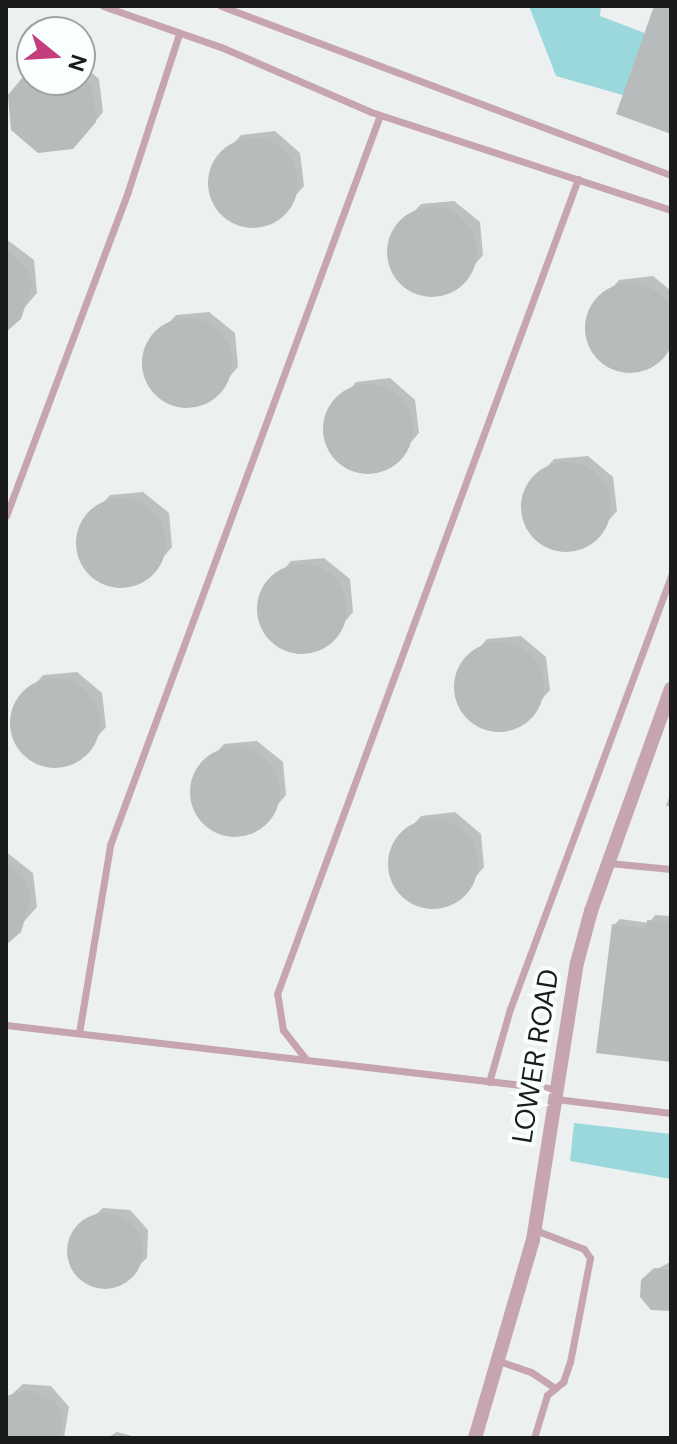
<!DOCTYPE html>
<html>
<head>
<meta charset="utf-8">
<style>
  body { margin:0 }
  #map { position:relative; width:677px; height:1444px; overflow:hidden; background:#ecf0f1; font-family:"DM Sans",sans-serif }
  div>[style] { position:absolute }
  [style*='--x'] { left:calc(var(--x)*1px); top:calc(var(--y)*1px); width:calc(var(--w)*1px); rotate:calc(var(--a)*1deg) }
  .green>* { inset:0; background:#9ad8dc }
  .shadow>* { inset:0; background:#0003 }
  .building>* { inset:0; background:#b7bbbb }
  .round { border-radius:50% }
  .service>* { height:7px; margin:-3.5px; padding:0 3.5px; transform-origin:3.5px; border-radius:3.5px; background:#c6a4b0 }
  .minor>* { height:14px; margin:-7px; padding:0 7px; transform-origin:7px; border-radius:7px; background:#c6a4b0 }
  span { translate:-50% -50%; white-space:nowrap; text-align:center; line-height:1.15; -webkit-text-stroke:8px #f9fefe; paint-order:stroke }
  .street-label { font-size:28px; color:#1a1b1b }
  .frame { position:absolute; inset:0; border:8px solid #1a1b1b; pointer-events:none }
  .north { position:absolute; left:16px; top:16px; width:80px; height:80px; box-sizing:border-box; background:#f9fefe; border:2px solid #a0a3a3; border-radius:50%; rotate:108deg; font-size:22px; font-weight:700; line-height:32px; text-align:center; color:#1a1b1b }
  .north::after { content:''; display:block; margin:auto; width:28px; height:36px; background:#c43d7c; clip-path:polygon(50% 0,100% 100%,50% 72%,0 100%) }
</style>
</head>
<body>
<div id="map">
  <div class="green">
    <i style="clip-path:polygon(529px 6px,601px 6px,600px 16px,671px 43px,661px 106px,556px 76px)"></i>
    <i style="clip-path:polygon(574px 1123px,671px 1134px,671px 1179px,570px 1161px)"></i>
  </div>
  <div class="shadow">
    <i style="clip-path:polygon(80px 63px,99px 79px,103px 112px,81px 139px,13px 129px,32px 69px,32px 80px,80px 80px)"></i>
    <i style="clip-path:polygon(275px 131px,300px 153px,304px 186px,273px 221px,240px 225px,214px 204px,211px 170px,241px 135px)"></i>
    <i style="clip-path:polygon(454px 201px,480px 222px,483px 255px,453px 290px,420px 294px,393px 273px,390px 239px,421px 204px)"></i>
    <i style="clip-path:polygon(6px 239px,34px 260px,37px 293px,6px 329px)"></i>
    <i style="clip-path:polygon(653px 276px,671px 291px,671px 342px,651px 366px,618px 370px,592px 348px,589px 315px,619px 280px)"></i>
    <i style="clip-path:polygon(209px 312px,235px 333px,238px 367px,208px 402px,175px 405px,149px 384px,145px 350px,176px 315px)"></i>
    <i style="clip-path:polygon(390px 378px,415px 400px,419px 433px,388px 468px,355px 472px,329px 450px,326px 417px,356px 382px)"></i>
    <i style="clip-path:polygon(588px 456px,613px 477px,617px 511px,586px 546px,553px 549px,527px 528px,524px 494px,554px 459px)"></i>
    <i style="clip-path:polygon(143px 492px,169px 513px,172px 547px,142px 582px,108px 585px,82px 564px,79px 530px,110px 495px)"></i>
    <i style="clip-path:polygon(324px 558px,350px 579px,353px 612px,323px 648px,290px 651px,264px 630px,261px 596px,291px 561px)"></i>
    <i style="clip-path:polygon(521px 636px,546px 657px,550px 690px,519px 726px,486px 729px,460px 708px,457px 674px,487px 639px)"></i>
    <i style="clip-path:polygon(77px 672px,102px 693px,106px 727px,75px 762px,42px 765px,16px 744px,13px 711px,43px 675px)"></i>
    <i style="clip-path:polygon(257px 741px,283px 762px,286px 795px,256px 830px,223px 834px,196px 812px,193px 779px,224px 744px)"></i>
    <i style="clip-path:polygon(671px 792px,671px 806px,666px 806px)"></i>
    <i style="clip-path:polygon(455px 812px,481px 834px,484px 867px,454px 902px,420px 906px,394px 884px,391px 851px,421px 816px)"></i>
    <i style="clip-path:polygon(6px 852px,33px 873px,37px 907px,6px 942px)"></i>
    <i style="clip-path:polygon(655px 915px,671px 916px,671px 1060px,614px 925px,620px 919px,649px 923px)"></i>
    <i style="clip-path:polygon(103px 1208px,130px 1210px,148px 1230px,147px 1258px,117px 1285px,90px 1284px,71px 1263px,73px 1235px)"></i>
    <i style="clip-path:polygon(670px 1262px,671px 1263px,671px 1306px,648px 1274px)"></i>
    <i style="clip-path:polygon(23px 1384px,51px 1386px,69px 1407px,64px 1438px,6px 1438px,6px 1400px)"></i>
    <i style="clip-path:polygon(117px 1432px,136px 1437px,137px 1438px,107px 1438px)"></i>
  </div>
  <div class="building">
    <i style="clip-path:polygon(654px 6px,671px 6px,671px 134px,616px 114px)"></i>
    <i style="clip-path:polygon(32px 66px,32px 80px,86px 80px,92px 87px,96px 122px,73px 149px,38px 153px,11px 130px,8px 95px)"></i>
    <i class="round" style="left:208px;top:138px;width:90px;height:90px"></i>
    <i class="round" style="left:387px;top:207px;width:90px;height:90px"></i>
    <i style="clip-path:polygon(6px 249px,26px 268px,32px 285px,21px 319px,6px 332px)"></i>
    <i class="round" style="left:585px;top:283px;width:90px;height:90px"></i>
    <i class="round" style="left:142px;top:318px;width:90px;height:90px"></i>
    <i class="round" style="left:323px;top:384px;width:90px;height:90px"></i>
    <i class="round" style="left:521px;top:462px;width:90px;height:90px"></i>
    <i class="round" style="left:76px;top:498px;width:90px;height:90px"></i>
    <i class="round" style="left:257px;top:564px;width:90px;height:90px"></i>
    <i class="round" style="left:454px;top:642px;width:90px;height:90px"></i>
    <i class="round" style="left:10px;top:678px;width:90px;height:90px"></i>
    <i class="round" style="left:190px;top:747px;width:90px;height:90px"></i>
    <i class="round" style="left:388px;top:819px;width:90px;height:90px"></i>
    <i style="clip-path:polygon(6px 863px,26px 881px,31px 899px,21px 932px,6px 945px)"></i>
    <i style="clip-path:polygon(647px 920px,671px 922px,671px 1062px,596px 1053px,612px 924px,646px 929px)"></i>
    <i class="round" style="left:67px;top:1213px;width:76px;height:76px"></i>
    <i style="clip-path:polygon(654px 1268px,671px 1270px,671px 1311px,651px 1310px,640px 1297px,641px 1280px)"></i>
    <i style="clip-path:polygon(28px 1390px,55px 1402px,62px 1415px,62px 1438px,6px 1438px,6px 1396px)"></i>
  </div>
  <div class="service">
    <i style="--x:103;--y:6;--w:125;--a:19.2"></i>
    <i style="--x:221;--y:47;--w:163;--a:23.4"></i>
    <i style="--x:371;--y:112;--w:316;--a:18.1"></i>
    <i style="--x:221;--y:6;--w:481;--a:20.6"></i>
    <i style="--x:6;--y:516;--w:347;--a:-69.4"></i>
    <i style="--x:128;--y:191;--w:165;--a:-72"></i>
    <i style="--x:609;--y:863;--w:62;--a:5.5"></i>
    <i style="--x:6;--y:1025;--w:554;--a:6.64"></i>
    <i style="--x:79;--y:1033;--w:191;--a:-80.6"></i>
    <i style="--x:110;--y:845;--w:778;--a:-69.7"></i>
    <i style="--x:305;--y:1058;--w:36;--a:-128"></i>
    <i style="--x:283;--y:1030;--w:36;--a:-99"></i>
    <i style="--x:277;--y:994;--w:869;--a:-69.73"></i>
    <i style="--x:489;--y:1082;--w:76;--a:-74"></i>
    <i style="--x:510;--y:1009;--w:463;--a:-69.6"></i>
    <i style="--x:556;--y:1099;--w:116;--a:6.9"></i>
    <i style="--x:499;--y:1361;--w:34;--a:19"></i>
    <i style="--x:531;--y:1372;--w:29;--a:34"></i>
    <i style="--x:534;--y:1438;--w:45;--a:-73.2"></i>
    <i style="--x:547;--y:1395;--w:21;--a:-39"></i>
    <i style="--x:563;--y:1382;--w:21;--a:-71"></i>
    <i style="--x:570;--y:1362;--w:106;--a:-79.1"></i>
    <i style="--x:590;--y:1258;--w:11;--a:-124"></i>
    <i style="--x:584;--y:1249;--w:53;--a:-158.8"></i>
  </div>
  <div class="minor">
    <i style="--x:475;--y:1438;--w:206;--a:-73.7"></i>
    <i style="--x:533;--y:1240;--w:280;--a:-81"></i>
    <i style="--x:577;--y:963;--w:54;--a:-74.9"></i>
    <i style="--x:591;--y:911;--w:236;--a:-70.2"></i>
  </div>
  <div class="street-label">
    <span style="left:536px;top:1056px;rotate:-81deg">LOWER ROAD</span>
  </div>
  <div class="frame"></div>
  <div class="north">N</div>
</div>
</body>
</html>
